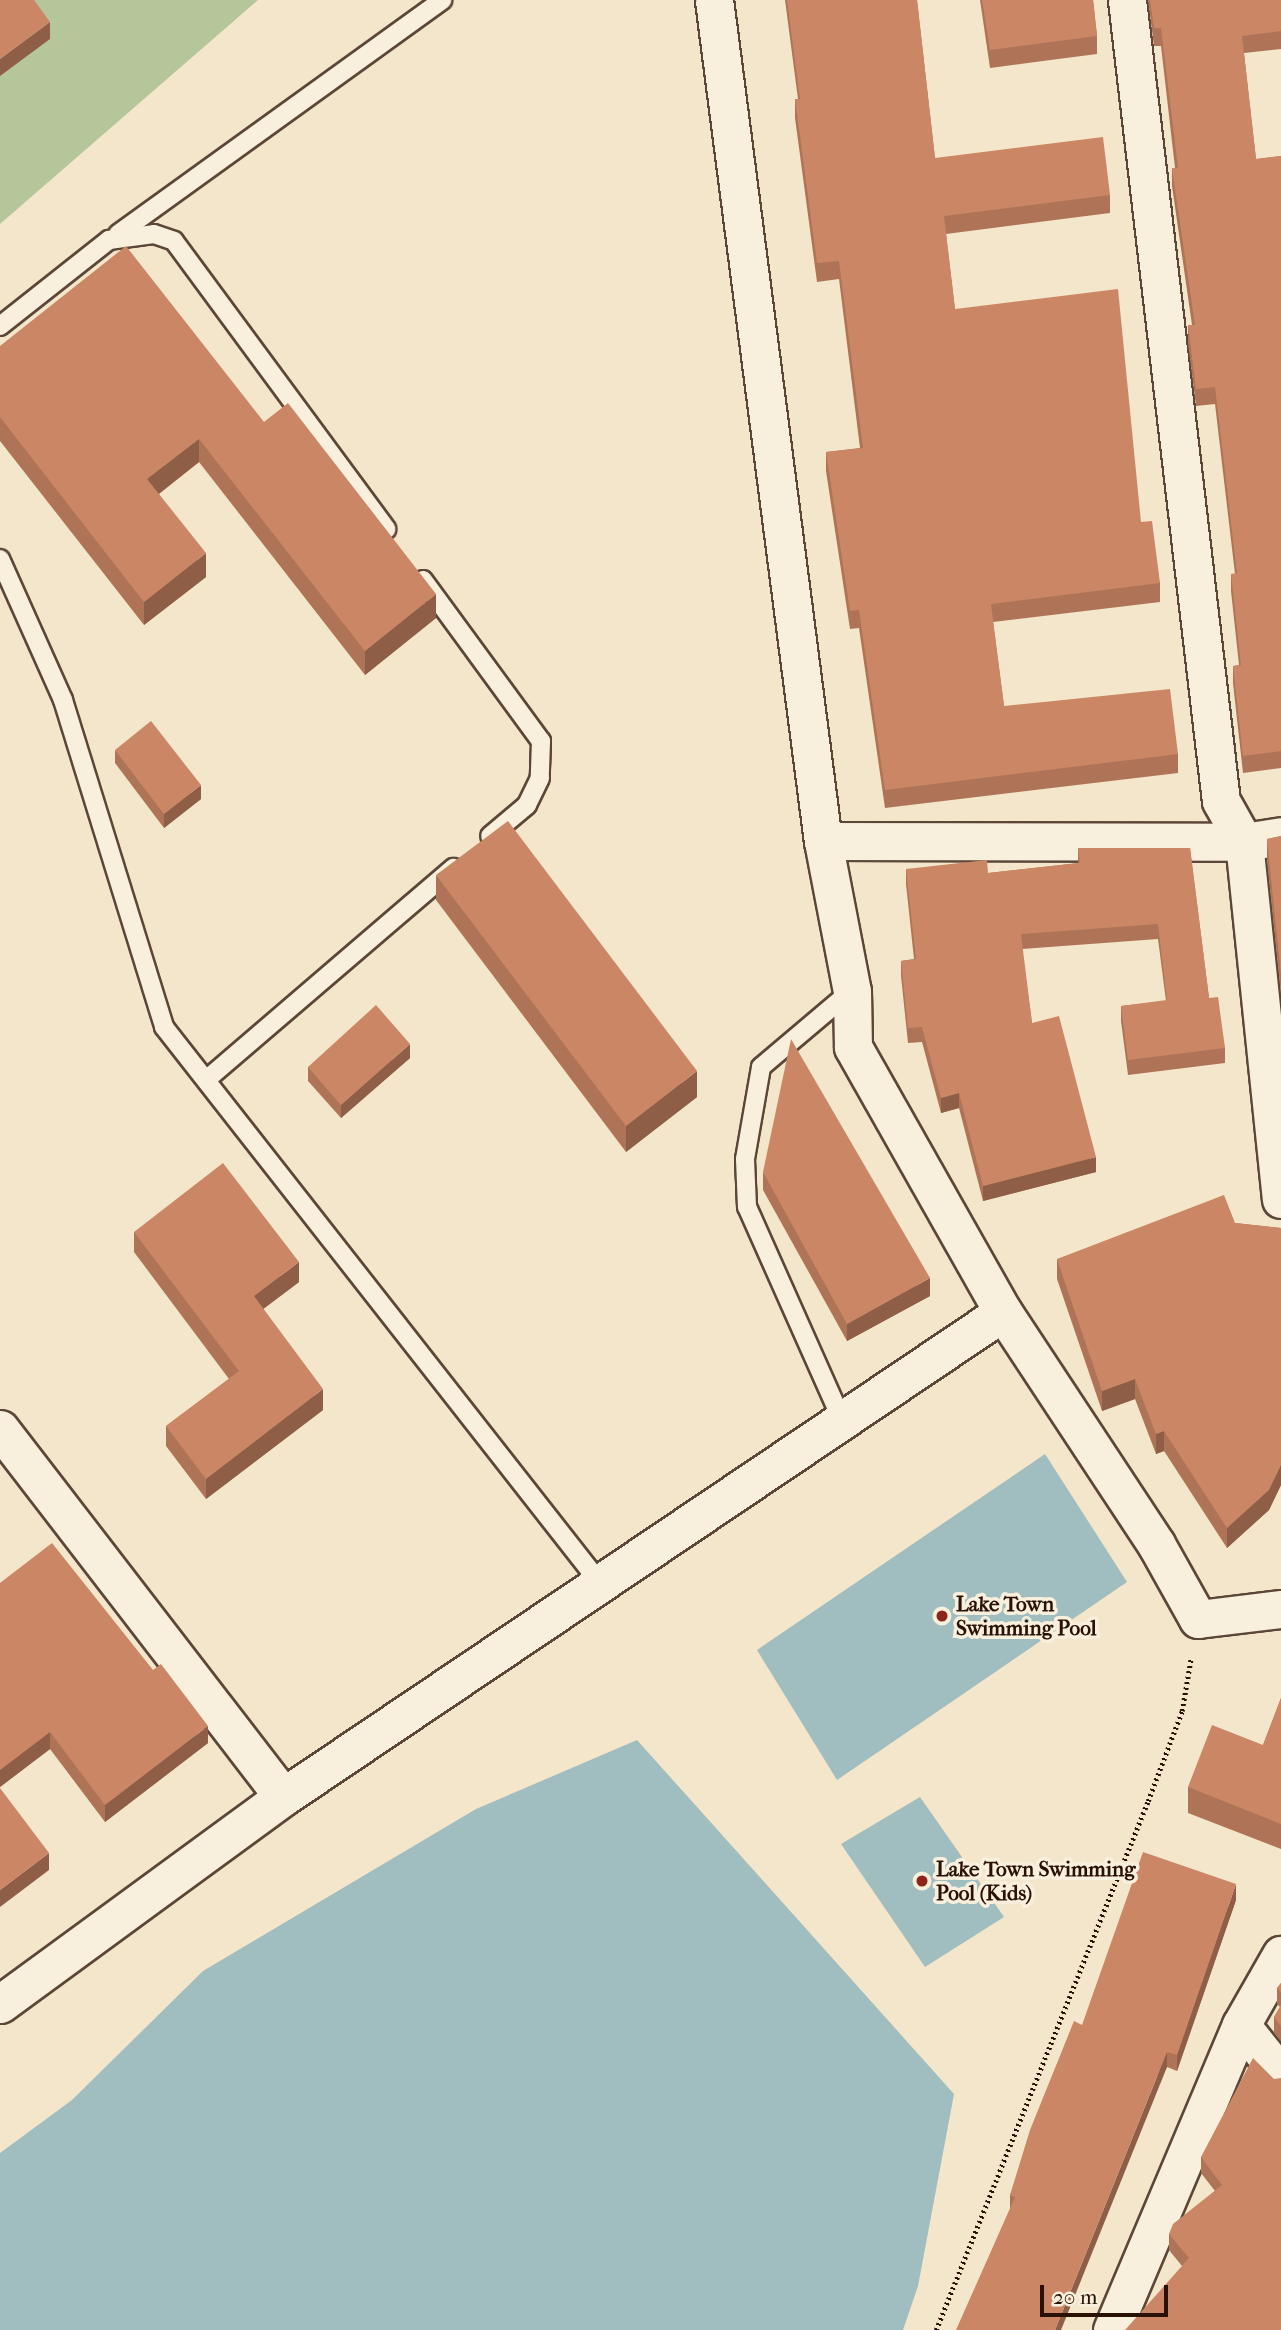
<!DOCTYPE html>
<html>
<head>
<meta charset="utf-8">
<style>
  body { margin:0 }
  #map { position:relative; width:1281px; height:2330px; overflow:hidden; background:#f4e6ca; font-family:"IM FELL French Canon",serif }
  div>[style] { position:absolute }
  [style*='--x'] { left:calc(var(--x)*1px); top:calc(var(--y)*1px); width:calc(var(--w)*1px); rotate:calc(var(--a)*1deg) }
  .green>* { inset:0; background:#b5c69b }
  .water>* { inset:0; background:#a0bdc0 }
  .path>* { height:4.5px; margin-top:-2.25px; transform-origin:0; background:repeating-linear-gradient(90deg,#291106 0 2px,transparent 0 5.5px) }
  .roads { filter:drop-shadow(2px 0 #5c4637) drop-shadow(-2px 0 #5c4637) drop-shadow(0 2px #5c4637) drop-shadow(0 -2px #5c4637) }
  .service>* { height:18px; margin:-9px; padding:0 9px; transform-origin:9px; border-radius:9px; background:#f8efdd }
  .minor>* { height:37px; margin:-18.5px; padding:0 18.5px; transform-origin:18.5px; border-radius:18.5px; background:#f8efdd }
  .wall>* { inset:0; background:#af7457 }
  .shaded-wall>* { inset:0; background:#8e5e47 }
  .building>* { inset:0; background:#cb8765 }
  .dots>* { width:19px; height:19px; translate:-50% -50%; box-sizing:border-box; border:4px solid #f8efdd; border-radius:50% }
  span { translate:-50% -50%; white-space:nowrap; text-align:center; line-height:1.15; -webkit-text-stroke:7px #f8efdd; paint-order:stroke }
  .poi-label { font-size:21px; color:#291106; font-weight:700 }
  .left { translate:0 -50%; text-align:left }
  .scale { position:absolute; left:1040px; top:2285px; width:128px; height:32px; box-sizing:border-box; border:4px solid #291106; border-top:0; padding-left:9px; font-size:21px; line-height:24px; white-space:nowrap; color:#291106; -webkit-text-stroke:5px #f8efdd; paint-order:stroke }
</style>
</head>
<body>
<div id="map">
  <div class="green">
    <i style="clip-path:polygon(0 0,258px 0,0 224px)"></i>
  </div>
  <div class="water">
    <i style="clip-path:polygon(1045px 1454px,1127px 1582px,837px 1780px,757px 1650px)"></i>
    <i style="clip-path:polygon(637px 1740px,954px 2094px,918px 2286px,903px 2330px,0 2330px,0 2153px,72px 2100px,203px 1971px,476px 1809px)"></i>
    <i style="clip-path:polygon(920px 1797px,1004px 1917px,925px 1967px,841px 1844px)"></i>
  </div>
  <div class="path">
    <i style="--x:936;--y:2330;--w:570;--a:-68.16"></i>
    <i style="--x:1148;--y:1801;--w:96;--a:-69.3"></i>
    <i style="--x:1182;--y:1711;--w:54;--a:-80.4"></i>
  </div>
  <div class="roads">
    <div class="service">
      <i style="--x:118;--y:234;--w:400;--a:-35.8"></i>
      <i style="--x:0;--y:326;--w:139;--a:-38.3"></i>
      <i style="--x:109;--y:240;--w:45;--a:-7.6"></i>
      <i style="--x:154;--y:234;--w:21;--a:19"></i>
      <i style="--x:174;--y:241;--w:358;--a:53.6"></i>
      <i style="--x:0;--y:559;--w:154;--a:65.9"></i>
      <i style="--x:63;--y:700;--w:342;--a:72.8"></i>
      <i style="--x:164;--y:1027;--w:707;--a:51.9"></i>
      <i style="--x:423;--y:580;--w:200;--a:53.8"></i>
      <i style="--x:541;--y:741;--w:37;--a:92"></i>
      <i style="--x:540;--y:778;--w:30;--a:116"></i>
      <i style="--x:527;--y:805;--w:48;--a:140"></i>
      <i style="--x:206;--y:1080;--w:326;--a:-40.6"></i>
      <i style="--x:842;--y:1420;--w:233;--a:-114"></i>
      <i style="--x:747;--y:1207;--w:48;--a:-92.4"></i>
      <i style="--x:745;--y:1159;--w:93;--a:-80.1"></i>
      <i style="--x:761;--y:1067;--w:118;--a:-40.2"></i>
    </div>
    <div class="minor">
      <i style="--x:714;--y:0;--w:848;--a:82.62"></i>
      <i style="--x:823;--y:841;--w:153;--a:79.1"></i>
      <i style="--x:852;--y:991;--w:56;--a:89"></i>
      <i style="--x:853;--y:1047;--w:305;--a:60.5"></i>
      <i style="--x:1003;--y:1312;--w:278;--a:56.6"></i>
      <i style="--x:1156;--y:1544;--w:86;--a:60.8"></i>
      <i style="--x:1198;--y:1619;--w:84;--a:-6.9"></i>
      <i style="--x:1127;--y:0;--w:806;--a:83.31"></i>
      <i style="--x:1221;--y:801;--w:47;--a:60.7"></i>
      <i style="--x:1244;--y:842;--w:359;--a:84.1"></i>
      <i style="--x:823;--y:841;--w:421;--a:0.1"></i>
      <i style="--x:1244;--y:842;--w:37;--a:-9"></i>
      <i style="--x:0;--y:1429;--w:464;--a:52.4"></i>
      <i style="--x:0;--y:2004;--w:351;--a:-36.2"></i>
      <i style="--x:283;--y:1797;--w:868;--a:-33.96"></i>
      <i style="--x:1241;--y:2025;--w:64;--a:51.3"></i>
      <i style="--x:1112;--y:2330;--w:331;--a:-67.1"></i>
      <i style="--x:1241;--y:2025;--w:81;--a:-60.3"></i>
    </div>
  </div>
  <div class="wall">
    <i style="clip-path:polygon(785px 0,917px 0,935px 158px,1110px 195px,1110px 213px,946px 234px,955px 309px,1141px 522px,1160px 583px,1160px 602px,993px 622px,1004px 706px,1178px 754px,1178px 773px,885px 808px,859px 628px,850px 629px,826px 471px,826px 452px,860px 448px,839px 279px,817px 282px,795px 118px,795px 99px,798px 99px)"></i>
    <i style="clip-path:polygon(980px 0,1093px 0,1097px 36px,1097px 54px,990px 68px)"></i>
    <i style="clip-path:polygon(1148px 0,1281px 0,1281px 49px,1244px 53px,1256px 159px,1281px 156px,1281px 768px,1243px 773px,1233px 683px,1233px 666px,1239px 665px,1231px 591px,1231px 574px,1235px 574px,1215px 404px,1196px 406px,1188px 343px,1188px 325px,1192px 325px,1172px 186px,1172px 168px,1175px 168px,1161px 46px,1154px 46px)"></i>
    <i style="clip-path:polygon(0 346px,264px 422px,436px 618px,365px 675px,199px 462px,159px 494px,206px 577px,144px 625px,0 441px)"></i>
    <i style="clip-path:polygon(115px 750px,201px 799px,164px 828px,115px 763px)"></i>
    <i style="clip-path:polygon(1281px 836px,1281px 995px,1267px 860px,1267px 839px)"></i>
    <i style="clip-path:polygon(1078px 848px,1190px 848px,1209px 998px,1225px 1048px,1225px 1063px,1128px 1075px,1121px 1021px,1121px 1006px,1166px 1001px,1158px 939px,1022px 949px,1032px 1023px,1096px 1172px,983px 1201px,959px 1108px,941px 1113px,922px 1042px,908px 1043px,901px 976px,901px 961px,914px 959px,906px 884px,906px 869px,988px 873px,1078px 863px)"></i>
    <i style="clip-path:polygon(436px 875px,697px 1097px,626px 1152px,436px 900px)"></i>
    <i style="clip-path:polygon(410px 1058px,341px 1118px,308px 1081px,308px 1067px)"></i>
    <i style="clip-path:polygon(763px 1172px,930px 1296px,847px 1341px,763px 1190px)"></i>
    <i style="clip-path:polygon(1235px 1223px,1281px 1228px,1281px 1485px,1269px 1510px,1227px 1548px,1164px 1451px,1156px 1454px,1135px 1399px,1102px 1411px,1057px 1279px,1057px 1259px)"></i>
    <i style="clip-path:polygon(134px 1232px,299px 1282px,263px 1309px,323px 1410px,206px 1499px,166px 1446px,166px 1426px,229px 1379px,134px 1252px)"></i>
    <i style="clip-path:polygon(0 1583px,208px 1743px,105px 1822px,50px 1749px,0 1787px)"></i>
    <i style="clip-path:polygon(1281px 1698px,1281px 1849px,1188px 1813px,1188px 1787px,1263px 1745px)"></i>
    <i style="clip-path:polygon(1236px 1900px,1177px 2071px,1167px 2067px,1010px 2210px,1010px 2195px,1082px 2025px)"></i>
    <i style="clip-path:polygon(1281px 1983px,1281px 2041px,1274px 2033px,1274px 2017px,1280px 2007px,1277px 2004px,1277px 1988px)"></i>
    <i style="clip-path:polygon(1274px 2079px,1281px 2330px,1182px 2266px,1169px 2250px,1169px 2234px,1215px 2191px,1201px 2173px,1201px 2157px)"></i>
  </div>
  <div class="shaded-wall">
    <i style="clip-path:polygon(50px 22px,50px 39px,0 76px,0 59px)"></i>
    <i style="clip-path:polygon(199px 439px,199px 462px,147px 503px,147px 479px)"></i>
    <i style="clip-path:polygon(206px 553px,206px 577px,144px 625px,144px 602px)"></i>
    <i style="clip-path:polygon(436px 594px,436px 618px,365px 675px,365px 651px)"></i>
    <i style="clip-path:polygon(201px 785px,201px 799px,164px 828px,164px 814px)"></i>
    <i style="clip-path:polygon(410px 1044px,410px 1058px,341px 1118px,341px 1105px)"></i>
    <i style="clip-path:polygon(697px 1071px,697px 1097px,626px 1152px,626px 1126px)"></i>
    <i style="clip-path:polygon(959px 1093px,959px 1108px,941px 1113px,941px 1098px)"></i>
    <i style="clip-path:polygon(1096px 1157px,1096px 1172px,983px 1201px,983px 1186px)"></i>
    <i style="clip-path:polygon(299px 1262px,299px 1282px,254px 1316px,254px 1296px)"></i>
    <i style="clip-path:polygon(930px 1278px,930px 1296px,847px 1341px,847px 1324px)"></i>
    <i style="clip-path:polygon(1135px 1379px,1135px 1399px,1102px 1411px,1102px 1391px)"></i>
    <i style="clip-path:polygon(323px 1389px,323px 1410px,206px 1499px,206px 1479px)"></i>
    <i style="clip-path:polygon(1164px 1431px,1164px 1451px,1156px 1454px,1156px 1434px)"></i>
    <i style="clip-path:polygon(1281px 1465px,1281px 1485px,1269px 1510px,1227px 1548px,1227px 1528px)"></i>
    <i style="clip-path:polygon(208px 1726px,208px 1743px,105px 1822px,105px 1805px)"></i>
    <i style="clip-path:polygon(50px 1732px,50px 1749px,0 1787px,0 1770px)"></i>
    <i style="clip-path:polygon(49px 1853px,49px 1870px,0 1907px,0 1890px)"></i>
    <i style="clip-path:polygon(1236px 1884px,1236px 1900px,1177px 2071px,1177px 2055px)"></i>
    <i style="clip-path:polygon(1167px 2052px,1167px 2067px,1061px 2330px,1055px 2330px)"></i>
  </div>
  <div class="building">
    <i style="clip-path:polygon(0 0,34px 0,50px 22px,0 59px)"></i>
    <i style="clip-path:polygon(787px 0,917px 0,935px 158px,1103px 137px,1110px 195px,944px 216px,955px 309px,1118px 289px,1141px 522px,1152px 521px,1160px 583px,991px 604px,1004px 706px,1170px 689px,1178px 754px,885px 790px,859px 610px,850px 611px,826px 452px,863px 448px,839px 261px,817px 263px,795px 99px,800px 99px)"></i>
    <i style="clip-path:polygon(982px 0,1093px 0,1097px 36px,990px 50px)"></i>
    <i style="clip-path:polygon(1150px 0,1281px 0,1281px 31px,1242px 36px,1256px 159px,1281px 156px,1281px 751px,1243px 756px,1233px 666px,1241px 665px,1231px 574px,1237px 573px,1215px 387px,1196px 389px,1188px 325px,1195px 325px,1172px 168px,1178px 168px,1161px 28px,1154px 28px)"></i>
    <i style="clip-path:polygon(126px 246px,264px 422px,288px 403px,436px 594px,365px 651px,199px 439px,147px 479px,206px 553px,144px 602px,0 417px,0 346px)"></i>
    <i style="clip-path:polygon(151px 721px,201px 785px,164px 814px,115px 750px)"></i>
    <i style="clip-path:polygon(508px 821px,697px 1071px,626px 1126px,436px 875px)"></i>
    <i style="clip-path:polygon(1281px 836px,1281px 975px,1267px 839px)"></i>
    <i style="clip-path:polygon(1078px 848px,1190px 848px,1209px 998px,1218px 997px,1225px 1048px,1128px 1060px,1121px 1006px,1167px 1000px,1158px 924px,1021px 934px,1032px 1023px,1059px 1016px,1096px 1157px,983px 1186px,959px 1093px,941px 1098px,922px 1027px,908px 1028px,901px 961px,916px 959px,906px 869px,987px 860px,988px 873px,1080px 863px)"></i>
    <i style="clip-path:polygon(376px 1005px,410px 1044px,341px 1105px,308px 1067px)"></i>
    <i style="clip-path:polygon(791px 1039px,930px 1278px,847px 1324px,763px 1172px)"></i>
    <i style="clip-path:polygon(223px 1163px,299px 1262px,254px 1296px,323px 1389px,206px 1479px,166px 1426px,239px 1371px,134px 1232px)"></i>
    <i style="clip-path:polygon(1224px 1195px,1235px 1223px,1281px 1228px,1281px 1465px,1269px 1490px,1227px 1528px,1164px 1431px,1156px 1434px,1135px 1379px,1102px 1391px,1057px 1259px)"></i>
    <i style="clip-path:polygon(52px 1543px,153px 1670px,161px 1664px,208px 1726px,105px 1805px,50px 1732px,0 1770px,0 1583px)"></i>
    <i style="clip-path:polygon(1281px 1698px,1281px 1824px,1188px 1787px,1212px 1725px,1263px 1745px)"></i>
    <i style="clip-path:polygon(0 1788px,49px 1853px,0 1890px)"></i>
    <i style="clip-path:polygon(1143px 1852px,1236px 1884px,1177px 2055px,1167px 2052px,1055px 2330px,956px 2330px,1015px 2197px,1010px 2195px,1030px 2130px,1074px 2021px,1082px 2025px)"></i>
    <i style="clip-path:polygon(1281px 1983px,1281px 1992px,1277px 1988px)"></i>
    <i style="clip-path:polygon(1281px 2005px,1281px 2026px,1274px 2017px)"></i>
    <i style="clip-path:polygon(1253px 2058px,1274px 2079px,1281px 2078px,1281px 2330px,1125px 2330px,1189px 2258px,1169px 2234px,1173px 2224px,1222px 2185px,1201px 2157px)"></i>
  </div>
  <div class="dots">
    <i style="left:942px;top:1616px;background:#8f2418"></i>
    <i style="left:922px;top:1881px;background:#8f2418"></i>
  </div>
  <div class="poi-label">
    <span class="left" style="left:956px;top:1616px">Lake Town<br>Swimming Pool</span>
    <span class="left" style="left:936px;top:1881px">Lake Town Swimming<br>Pool (Kids)</span>
  </div>
  <div class="scale">20 m</div>
</div>
</body>
</html>
